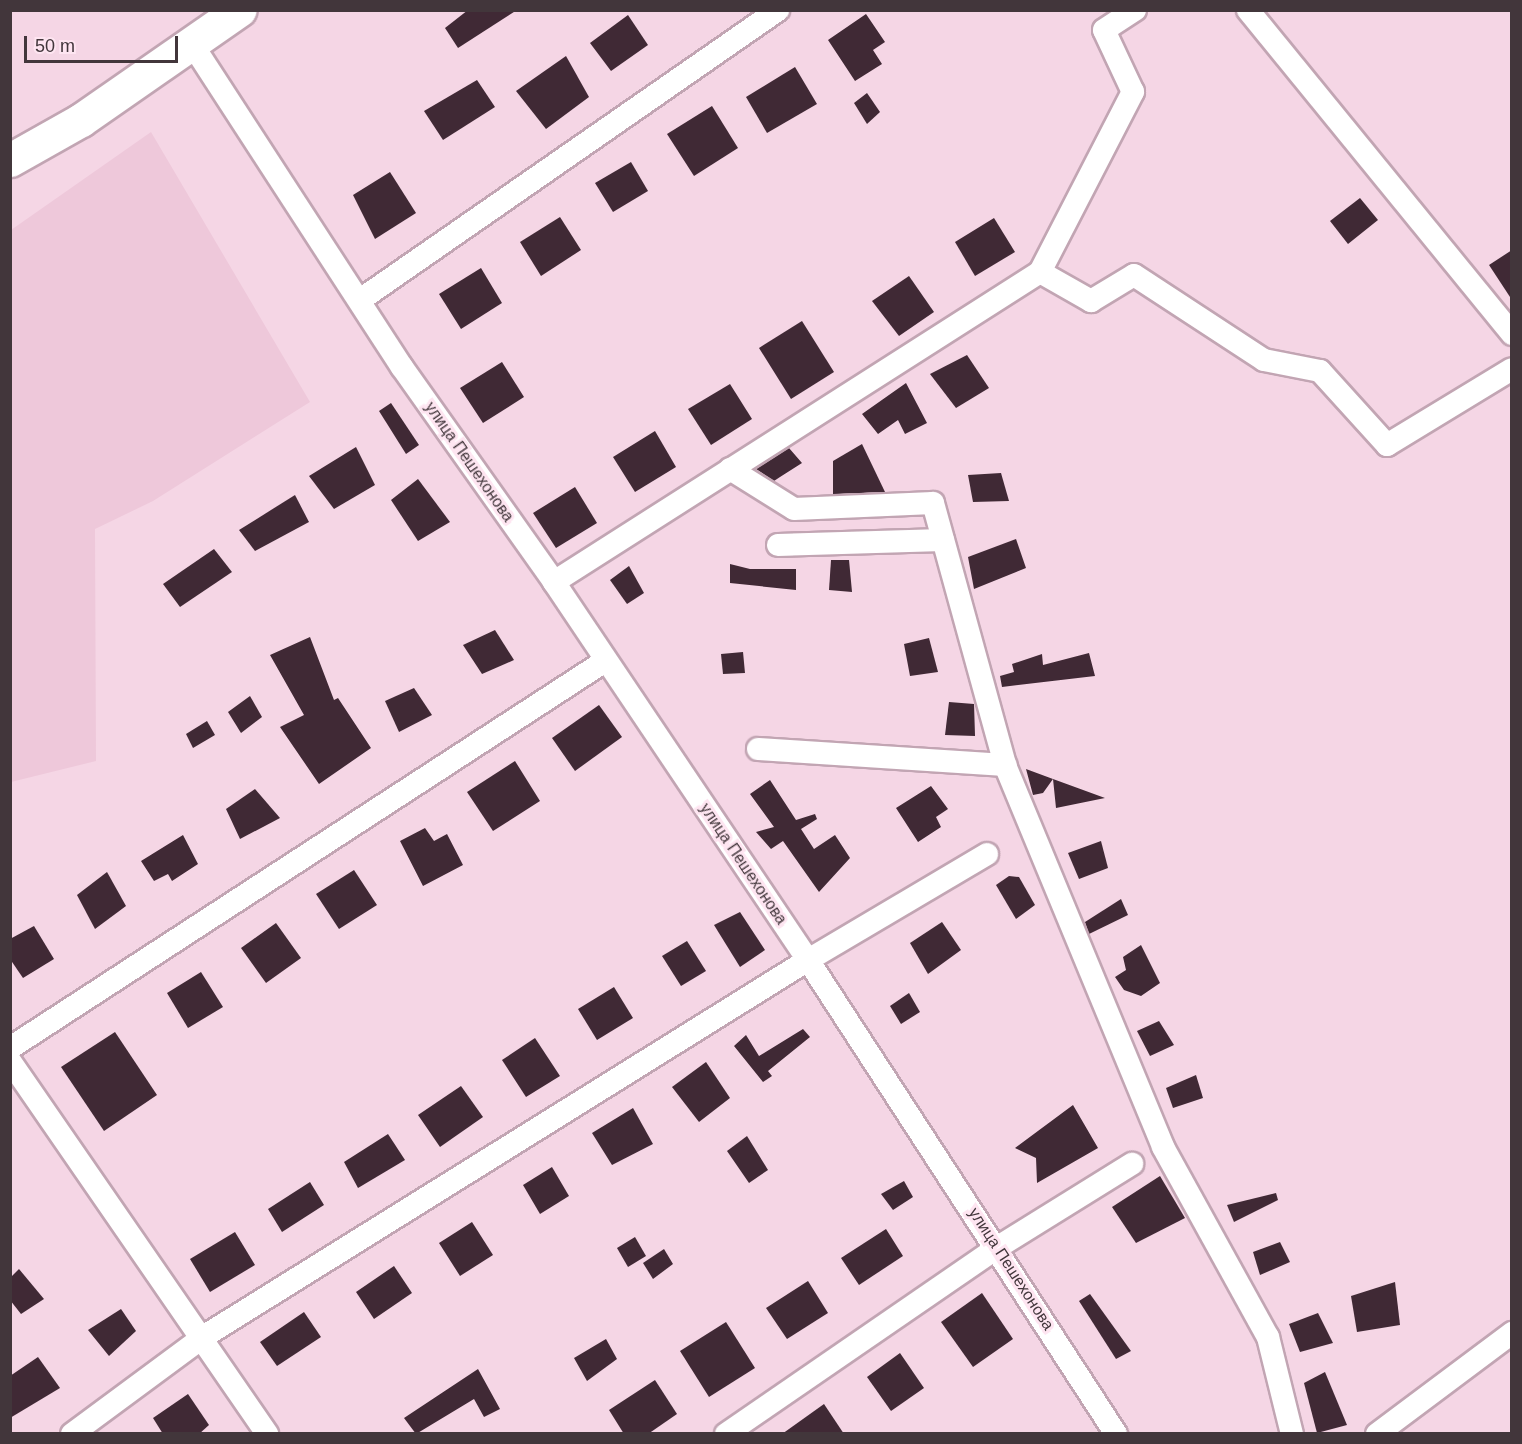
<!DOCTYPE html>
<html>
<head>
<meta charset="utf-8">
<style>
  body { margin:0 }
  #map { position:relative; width:1522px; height:1444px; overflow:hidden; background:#f5d6e5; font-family:Helvetica,sans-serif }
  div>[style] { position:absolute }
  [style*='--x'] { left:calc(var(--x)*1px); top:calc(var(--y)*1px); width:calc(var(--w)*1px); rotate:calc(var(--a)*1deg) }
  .built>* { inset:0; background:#eec8da }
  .building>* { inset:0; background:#402935 }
  .roads { filter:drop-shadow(2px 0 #c2a5b3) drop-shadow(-2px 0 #c2a5b3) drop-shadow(0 2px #c2a5b3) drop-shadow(0 -2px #c2a5b3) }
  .street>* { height:22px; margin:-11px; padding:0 11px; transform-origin:11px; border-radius:11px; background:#fff }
  .secondary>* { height:33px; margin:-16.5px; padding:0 16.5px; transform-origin:16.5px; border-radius:16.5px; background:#fff }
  span { translate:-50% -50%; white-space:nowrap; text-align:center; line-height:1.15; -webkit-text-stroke:6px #fee5f1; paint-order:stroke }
  .street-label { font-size:16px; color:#42363b }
  .frame { position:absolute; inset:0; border:12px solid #42363b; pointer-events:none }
  .scale { position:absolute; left:24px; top:36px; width:154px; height:27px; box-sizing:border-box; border:3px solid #42363b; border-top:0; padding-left:8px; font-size:18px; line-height:21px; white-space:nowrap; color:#42363b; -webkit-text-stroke:4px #fee5f1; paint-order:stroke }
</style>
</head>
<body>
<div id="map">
  <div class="built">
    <i style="clip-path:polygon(151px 132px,310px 402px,153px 501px,95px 529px,96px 761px,11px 782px,11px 230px)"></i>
  </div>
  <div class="building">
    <i style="clip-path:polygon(468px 10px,517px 10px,458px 48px,445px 28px)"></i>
    <i style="clip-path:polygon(866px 14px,885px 42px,873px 50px,882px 64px,855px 81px,828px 40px)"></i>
    <i style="clip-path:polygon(628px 15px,648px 45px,611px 71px,590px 43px)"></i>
    <i style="clip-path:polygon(566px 56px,589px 97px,546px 129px,516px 91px)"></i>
    <i style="clip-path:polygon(795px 67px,817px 104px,767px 133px,746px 97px)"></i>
    <i style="clip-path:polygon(477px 80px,495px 107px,443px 140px,424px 111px)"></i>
    <i style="clip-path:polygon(867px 93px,880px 112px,867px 124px,854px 103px)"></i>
    <i style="clip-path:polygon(712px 106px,738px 148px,694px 176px,667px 134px)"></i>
    <i style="clip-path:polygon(631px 162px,648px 191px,613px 212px,595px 183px)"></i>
    <i style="clip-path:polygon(390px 172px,416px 213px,375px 239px,353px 195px)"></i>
    <i style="clip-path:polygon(1360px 198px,1378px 220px,1348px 244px,1330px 221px)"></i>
    <i style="clip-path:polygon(560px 217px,581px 250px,541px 276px,520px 242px)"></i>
    <i style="clip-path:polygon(994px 218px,1015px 252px,975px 276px,955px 242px)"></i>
    <i style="clip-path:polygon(1512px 250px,1512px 300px,1489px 265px)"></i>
    <i style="clip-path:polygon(481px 268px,502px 303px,461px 329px,439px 294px)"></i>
    <i style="clip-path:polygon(909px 276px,934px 312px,899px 336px,872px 301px)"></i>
    <i style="clip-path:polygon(802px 321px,834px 372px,791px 399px,759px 348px)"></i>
    <i style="clip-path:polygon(967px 355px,989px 388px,956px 408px,930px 374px)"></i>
    <i style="clip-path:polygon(502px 362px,524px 397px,483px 423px,460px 388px)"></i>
    <i style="clip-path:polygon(906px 383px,927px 423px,905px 434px,898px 420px,878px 434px,862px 414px)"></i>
    <i style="clip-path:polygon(730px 384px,752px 419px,711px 445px,688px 409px)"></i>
    <i style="clip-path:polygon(391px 403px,419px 445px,406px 454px,379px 411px)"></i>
    <i style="clip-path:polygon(655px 431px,676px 467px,635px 492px,613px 457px)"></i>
    <i style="clip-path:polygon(862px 444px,885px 492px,833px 494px,833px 461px)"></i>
    <i style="clip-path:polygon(356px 447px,375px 485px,334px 509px,309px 476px)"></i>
    <i style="clip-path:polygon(789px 448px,802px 463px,780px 477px,774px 481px,756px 469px)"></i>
    <i style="clip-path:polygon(1001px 473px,1009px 501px,973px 502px,968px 475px)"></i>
    <i style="clip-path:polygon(418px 479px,450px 522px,418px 541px,391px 500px)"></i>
    <i style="clip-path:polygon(575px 487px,597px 523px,556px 548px,533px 513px)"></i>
    <i style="clip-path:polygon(295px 495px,309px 522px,255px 551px,239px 530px)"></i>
    <i style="clip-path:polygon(1016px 539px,1026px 568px,974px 589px,968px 557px)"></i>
    <i style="clip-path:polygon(214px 549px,232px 572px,180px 607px,163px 584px)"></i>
    <i style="clip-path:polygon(831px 560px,849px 560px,852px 592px,829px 590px)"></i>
    <i style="clip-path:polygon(730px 564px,750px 569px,796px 569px,796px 590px,730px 583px)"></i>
    <i style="clip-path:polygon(629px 566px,644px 593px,627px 604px,610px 580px)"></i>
    <i style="clip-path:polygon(495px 630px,514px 660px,482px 674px,463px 645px)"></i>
    <i style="clip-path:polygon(310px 637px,334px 700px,338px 698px,371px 748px,319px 784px,280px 727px,304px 715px,270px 655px)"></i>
    <i style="clip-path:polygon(929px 638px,938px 672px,910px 676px,904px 644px)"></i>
    <i style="clip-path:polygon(743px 652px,745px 673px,723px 674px,721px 654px)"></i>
    <i style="clip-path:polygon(1089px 653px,1095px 676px,1002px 687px,1000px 676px,1014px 672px,1012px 664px,1042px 654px,1043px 665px)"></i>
    <i style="clip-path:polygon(414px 688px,432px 715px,399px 732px,385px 701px)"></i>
    <i style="clip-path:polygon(250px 696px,262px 717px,241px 733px,228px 712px)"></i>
    <i style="clip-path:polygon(949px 702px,974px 704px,975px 736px,945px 735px)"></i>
    <i style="clip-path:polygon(599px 705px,622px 737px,575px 771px,552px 738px)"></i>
    <i style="clip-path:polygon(207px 721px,215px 735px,193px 748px,186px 734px)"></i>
    <i style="clip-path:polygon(515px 761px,540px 801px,493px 831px,467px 792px)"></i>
    <i style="clip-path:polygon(1026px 769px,1053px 779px,1105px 798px,1056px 808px,1053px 779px,1043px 793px,1033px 795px)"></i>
    <i style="clip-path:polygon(770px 780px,796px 820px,815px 814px,817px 819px,801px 829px,814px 849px,835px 835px,850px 858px,819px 892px,783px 841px,771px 849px,756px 832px,774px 827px,750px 794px)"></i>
    <i style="clip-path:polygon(931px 786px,948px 809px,936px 817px,941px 827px,918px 842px,896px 808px)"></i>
    <i style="clip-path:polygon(255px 789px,280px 818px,240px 839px,226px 809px)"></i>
    <i style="clip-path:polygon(425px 828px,434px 841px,447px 834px,463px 865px,423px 886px,400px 841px)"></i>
    <i style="clip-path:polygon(183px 835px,198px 864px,172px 881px,168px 874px,154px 881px,141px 861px)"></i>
    <i style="clip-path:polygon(1101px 841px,1108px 868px,1079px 879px,1068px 853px)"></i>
    <i style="clip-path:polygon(354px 870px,377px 905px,339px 929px,316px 894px)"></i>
    <i style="clip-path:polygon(107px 872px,126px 906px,95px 929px,77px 895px)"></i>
    <i style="clip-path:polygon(1009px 876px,1019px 877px,1035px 905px,1016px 919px,996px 885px)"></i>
    <i style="clip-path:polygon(1121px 899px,1128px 915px,1089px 934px,1085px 922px)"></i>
    <i style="clip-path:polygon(740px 912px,765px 950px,740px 967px,714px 925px)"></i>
    <i style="clip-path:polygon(942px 922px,961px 950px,928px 974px,910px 943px)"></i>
    <i style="clip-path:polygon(276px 923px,301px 958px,266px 983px,241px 948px)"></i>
    <i style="clip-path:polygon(34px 926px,54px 959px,23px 978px,10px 959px,10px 939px)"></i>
    <i style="clip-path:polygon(687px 941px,706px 971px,681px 986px,662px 956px)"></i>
    <i style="clip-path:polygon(1141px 945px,1160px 983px,1141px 996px,1124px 990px,1115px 977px,1126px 970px,1123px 957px)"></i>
    <i style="clip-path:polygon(201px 972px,223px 1007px,188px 1028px,167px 993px)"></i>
    <i style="clip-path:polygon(614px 987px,633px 1018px,597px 1040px,578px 1009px)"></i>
    <i style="clip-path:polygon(909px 993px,920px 1012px,901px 1024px,890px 1006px)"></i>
    <i style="clip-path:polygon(1159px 1021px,1174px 1045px,1150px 1056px,1137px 1031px)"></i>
    <i style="clip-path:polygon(803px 1029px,810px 1037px,768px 1071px,772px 1076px,763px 1082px,734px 1046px,746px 1035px,759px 1056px)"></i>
    <i style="clip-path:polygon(115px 1032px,157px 1095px,104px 1131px,61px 1067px)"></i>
    <i style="clip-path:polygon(535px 1038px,560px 1076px,526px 1097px,502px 1060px)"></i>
    <i style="clip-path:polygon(706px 1062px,730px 1098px,699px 1122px,672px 1087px)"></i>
    <i style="clip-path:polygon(1196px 1075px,1203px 1098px,1173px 1108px,1166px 1088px)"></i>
    <i style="clip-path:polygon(461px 1086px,483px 1117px,440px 1147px,418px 1115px)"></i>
    <i style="clip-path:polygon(1073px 1105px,1098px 1148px,1037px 1183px,1036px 1158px,1015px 1148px)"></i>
    <i style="clip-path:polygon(633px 1108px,653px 1144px,612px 1165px,592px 1133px)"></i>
    <i style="clip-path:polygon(388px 1134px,405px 1160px,358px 1188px,344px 1162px)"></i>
    <i style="clip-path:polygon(747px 1136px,768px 1170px,749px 1183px,727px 1151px)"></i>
    <i style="clip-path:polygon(552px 1167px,569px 1196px,540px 1214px,523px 1185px)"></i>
    <i style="clip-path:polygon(1160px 1176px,1185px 1218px,1136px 1243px,1112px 1207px)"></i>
    <i style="clip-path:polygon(904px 1181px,913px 1197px,893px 1210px,881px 1194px)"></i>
    <i style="clip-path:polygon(310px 1182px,324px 1205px,282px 1232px,268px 1209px)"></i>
    <i style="clip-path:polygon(1276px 1193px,1278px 1200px,1234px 1222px,1227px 1205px)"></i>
    <i style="clip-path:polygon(472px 1222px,493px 1255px,460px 1276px,439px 1243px)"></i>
    <i style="clip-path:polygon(886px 1229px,903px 1256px,859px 1285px,841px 1258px)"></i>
    <i style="clip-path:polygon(235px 1232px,255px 1265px,210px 1292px,190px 1259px)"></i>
    <i style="clip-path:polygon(635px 1237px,646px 1256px,628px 1267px,617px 1248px)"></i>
    <i style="clip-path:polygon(1280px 1242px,1290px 1262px,1260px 1275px,1253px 1252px)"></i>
    <i style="clip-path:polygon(664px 1249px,673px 1264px,653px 1279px,643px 1263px)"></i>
    <i style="clip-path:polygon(394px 1266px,412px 1293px,374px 1319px,356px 1292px)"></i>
    <i style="clip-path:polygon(19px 1269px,44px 1299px,21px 1314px,10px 1300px,10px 1278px)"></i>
    <i style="clip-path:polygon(808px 1281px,828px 1313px,787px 1339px,766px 1308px)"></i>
    <i style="clip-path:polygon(1395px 1282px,1400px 1325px,1357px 1332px,1351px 1296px)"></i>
    <i style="clip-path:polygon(982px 1293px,1013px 1339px,973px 1367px,941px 1322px)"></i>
    <i style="clip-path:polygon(1090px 1294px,1131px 1351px,1116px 1359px,1079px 1301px)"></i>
    <i style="clip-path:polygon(121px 1309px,136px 1331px,109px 1356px,88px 1330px)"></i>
    <i style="clip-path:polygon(304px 1312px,321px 1337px,277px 1366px,260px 1342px)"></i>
    <i style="clip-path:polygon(1318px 1313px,1333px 1343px,1300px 1352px,1289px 1324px)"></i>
    <i style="clip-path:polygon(726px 1322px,755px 1368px,709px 1397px,680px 1351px)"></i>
    <i style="clip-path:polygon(606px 1339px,617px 1359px,587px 1381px,574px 1358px)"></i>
    <i style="clip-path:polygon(900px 1353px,924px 1388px,891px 1411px,867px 1377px)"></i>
    <i style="clip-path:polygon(38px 1357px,60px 1388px,10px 1418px,10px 1376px)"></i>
    <i style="clip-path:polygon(478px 1369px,500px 1409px,484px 1417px,474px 1399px,416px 1434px,404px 1418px)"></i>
    <i style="clip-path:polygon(1325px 1372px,1347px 1425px,1317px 1433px,1304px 1383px)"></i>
    <i style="clip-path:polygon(655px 1380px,677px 1414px,648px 1434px,624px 1434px,609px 1410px)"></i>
    <i style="clip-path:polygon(188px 1394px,209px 1425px,199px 1434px,163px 1434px,153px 1418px)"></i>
    <i style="clip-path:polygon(824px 1404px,844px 1434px,782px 1434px)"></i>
  </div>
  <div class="roads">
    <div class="street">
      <i style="--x:1248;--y:10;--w:418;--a:50.8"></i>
      <i style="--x:192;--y:44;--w:385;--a:57"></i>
      <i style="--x:402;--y:367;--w:263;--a:54.7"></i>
      <i style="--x:554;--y:582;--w:455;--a:56.1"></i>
      <i style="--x:808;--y:960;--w:565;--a:56.98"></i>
      <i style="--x:1040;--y:272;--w:59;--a:29.6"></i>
      <i style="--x:1091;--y:301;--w:50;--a:-31.2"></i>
      <i style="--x:1134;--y:275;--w:155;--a:33.2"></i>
      <i style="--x:1264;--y:360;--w:57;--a:11.1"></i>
      <i style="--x:1320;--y:371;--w:100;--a:47.8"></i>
      <i style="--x:1387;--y:445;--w:146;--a:-31.3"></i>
      <i style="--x:360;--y:300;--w:509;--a:-34.75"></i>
      <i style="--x:730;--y:469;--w:75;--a:32"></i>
      <i style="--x:794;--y:509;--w:139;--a:-2.5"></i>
      <i style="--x:933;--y:503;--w:272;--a:74.6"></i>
      <i style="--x:1005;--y:765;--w:413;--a:67.5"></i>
      <i style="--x:1163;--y:1147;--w:217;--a:61.1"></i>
      <i style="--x:1268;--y:1337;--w:100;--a:76.1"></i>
      <i style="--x:778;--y:545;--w:165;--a:-1.7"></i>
      <i style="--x:554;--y:582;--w:576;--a:-32.53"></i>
      <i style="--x:1040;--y:272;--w:203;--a:-62.7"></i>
      <i style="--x:1133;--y:92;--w:68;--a:-115.1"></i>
      <i style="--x:1104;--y:30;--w:37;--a:-33"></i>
      <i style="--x:758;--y:749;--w:248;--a:3.7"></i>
      <i style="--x:10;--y:1048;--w:710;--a:-33.04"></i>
      <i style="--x:10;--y:1061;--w:453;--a:55.4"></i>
      <i style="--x:72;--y:1434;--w:163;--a:-36.5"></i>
      <i style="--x:203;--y:1337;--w:713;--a:-31.93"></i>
      <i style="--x:808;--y:960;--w:208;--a:-30.6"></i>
      <i style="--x:726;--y:1434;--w:330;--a:-34.5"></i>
      <i style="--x:998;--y:1247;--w:158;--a:-31.8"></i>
      <i style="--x:1377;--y:1434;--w:169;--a:-36.8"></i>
    </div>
    <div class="secondary">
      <i style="--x:10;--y:160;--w:81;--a:-29.4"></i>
      <i style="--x:81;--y:120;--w:193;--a:-34.8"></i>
    </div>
  </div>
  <div class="street-label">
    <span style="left:469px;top:462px;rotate:55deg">улица Пешехонова</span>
    <span style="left:743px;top:864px;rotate:56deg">улица Пешехонова</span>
    <span style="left:1011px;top:1269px;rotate:57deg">улица Пешехонова</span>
  </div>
  <div class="frame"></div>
  <div class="scale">50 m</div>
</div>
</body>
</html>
